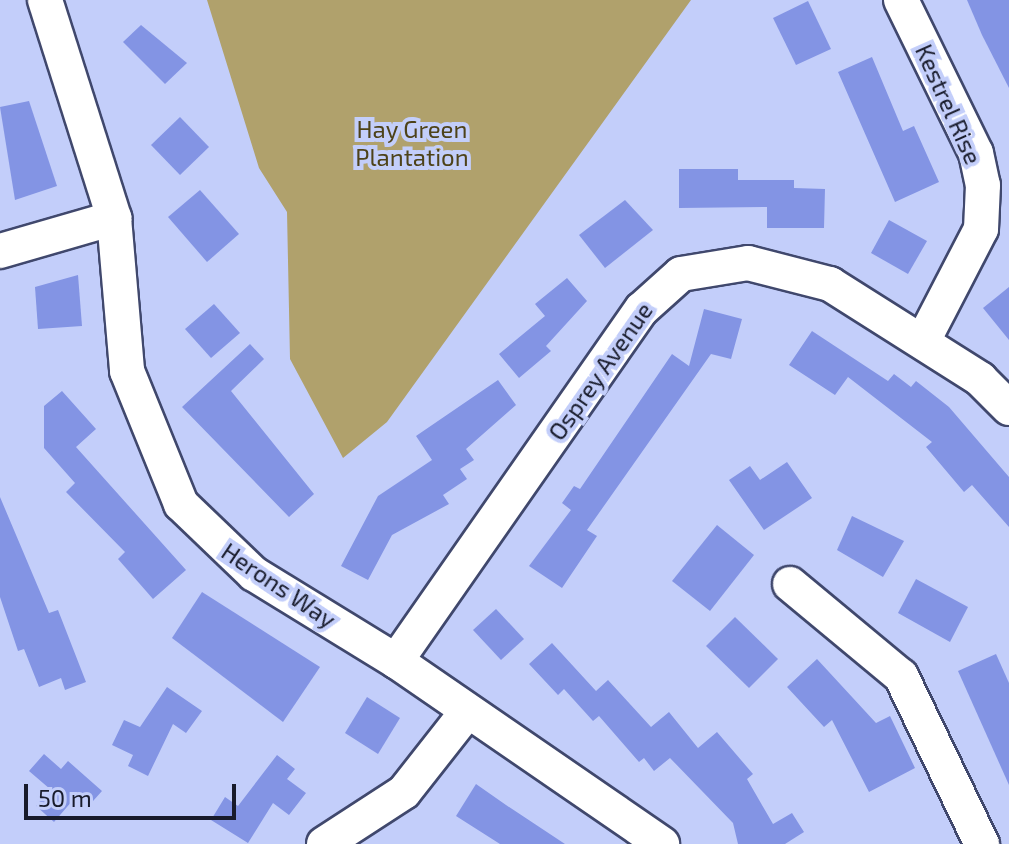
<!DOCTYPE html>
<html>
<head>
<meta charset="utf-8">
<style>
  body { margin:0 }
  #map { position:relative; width:1009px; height:844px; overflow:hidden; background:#c3cefa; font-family:"Exo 2",sans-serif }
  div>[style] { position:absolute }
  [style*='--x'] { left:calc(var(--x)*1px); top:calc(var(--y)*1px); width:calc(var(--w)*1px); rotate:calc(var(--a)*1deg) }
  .green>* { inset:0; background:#b0a16c }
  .building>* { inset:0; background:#8394e4 }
  .roads { filter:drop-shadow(2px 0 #40486d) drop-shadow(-2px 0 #40486d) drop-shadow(0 2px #40486d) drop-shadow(0 -2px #40486d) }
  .street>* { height:34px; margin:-17px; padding:0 17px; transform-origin:17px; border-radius:17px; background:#fff }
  span { translate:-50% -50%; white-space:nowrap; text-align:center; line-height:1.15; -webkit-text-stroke:8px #c3cefa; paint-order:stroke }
  .street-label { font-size:24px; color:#181b2b }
  .park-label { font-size:24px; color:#4d4219 }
  .scale { position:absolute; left:24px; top:784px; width:212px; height:36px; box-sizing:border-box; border:4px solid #181b2b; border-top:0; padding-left:10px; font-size:24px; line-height:28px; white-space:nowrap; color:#181b2b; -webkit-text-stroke:6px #c3cefa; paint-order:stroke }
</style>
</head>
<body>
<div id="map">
  <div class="green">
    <i style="clip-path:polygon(207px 0,691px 0,387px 422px,343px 458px,290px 359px,287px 212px,259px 168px)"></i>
  </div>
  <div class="building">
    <i style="clip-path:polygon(967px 0,1009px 0,1009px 88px,982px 35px)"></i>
    <i style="clip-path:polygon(808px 1px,831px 49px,796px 65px,773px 18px)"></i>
    <i style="clip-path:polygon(141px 25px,187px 63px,165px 84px,123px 42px)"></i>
    <i style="clip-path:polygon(872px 57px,903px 131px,914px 126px,939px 182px,895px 202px,838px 72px)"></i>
    <i style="clip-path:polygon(29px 101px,57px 186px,15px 200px,0 107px)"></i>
    <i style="clip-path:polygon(180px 117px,209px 147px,180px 175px,151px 145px)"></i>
    <i style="clip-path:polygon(679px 169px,738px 169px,738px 180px,794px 180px,794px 188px,825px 189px,824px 228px,767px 228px,767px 207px,679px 208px)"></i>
    <i style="clip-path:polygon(200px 190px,239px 234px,207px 262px,168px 217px)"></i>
    <i style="clip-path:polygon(625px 200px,653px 230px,605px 268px,579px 235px)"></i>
    <i style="clip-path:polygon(889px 220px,927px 241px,908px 274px,871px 253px)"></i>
    <i style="clip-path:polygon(78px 275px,82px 326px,38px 329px,35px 287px)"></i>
    <i style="clip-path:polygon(567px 278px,587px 301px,546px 346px,551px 351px,519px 378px,499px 354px,545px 316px,535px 304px)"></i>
    <i style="clip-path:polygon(1009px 287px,1009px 340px,983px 308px)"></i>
    <i style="clip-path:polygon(214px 304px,240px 333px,211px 358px,185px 329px)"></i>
    <i style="clip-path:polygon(704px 309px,742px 319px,731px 359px,711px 354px,587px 530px,597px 536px,562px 588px,529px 566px,571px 510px,562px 503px,574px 486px,580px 489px,672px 354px,689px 366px)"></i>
    <i style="clip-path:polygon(812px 331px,888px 381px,894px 374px,911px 387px,916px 381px,949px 407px,1009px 477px,1009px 527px,972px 485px,964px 492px,926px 447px,932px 442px,848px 377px,835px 395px,789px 365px)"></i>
    <i style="clip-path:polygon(250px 344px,264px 359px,231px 391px,314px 494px,289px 517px,182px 407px)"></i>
    <i style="clip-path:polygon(498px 380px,516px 405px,466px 449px,474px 460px,460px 469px,467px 479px,443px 495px,449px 504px,392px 535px,368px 580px,341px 566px,378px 496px,432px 460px,416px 436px)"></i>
    <i style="clip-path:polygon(62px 391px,96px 429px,76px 447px,186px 570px,153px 599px,118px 559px,125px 552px,66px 492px,75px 483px,44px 448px,44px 406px)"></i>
    <i style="clip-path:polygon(787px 462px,812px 498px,764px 530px,729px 480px,750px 466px,760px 480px)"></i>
    <i style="clip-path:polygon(0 497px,49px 613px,58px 610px,86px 682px,65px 690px,61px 678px,39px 687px,24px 649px,18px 651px,0 597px)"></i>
    <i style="clip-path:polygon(852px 516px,904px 541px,883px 577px,837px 550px)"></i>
    <i style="clip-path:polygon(717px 525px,754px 555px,710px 611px,672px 581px)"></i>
    <i style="clip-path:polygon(916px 579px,968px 607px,950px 642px,898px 613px)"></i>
    <i style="clip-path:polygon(202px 592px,320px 667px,283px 722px,172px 638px)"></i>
    <i style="clip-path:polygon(496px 609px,524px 639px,501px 660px,473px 630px)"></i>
    <i style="clip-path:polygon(735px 617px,778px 659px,749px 688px,706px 646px)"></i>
    <i style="clip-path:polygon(552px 643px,596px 691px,608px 680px,651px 727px,669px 712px,698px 748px,717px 732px,753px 774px,747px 779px,773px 824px,792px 813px,804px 832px,785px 844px,738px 844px,733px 823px,670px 758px,654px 771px,644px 758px,639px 762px,599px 716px,593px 721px,564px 689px,558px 695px,529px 664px)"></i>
    <i style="clip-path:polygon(996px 654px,1009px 683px,1009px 785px,958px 671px)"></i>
    <i style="clip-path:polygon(817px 659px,876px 723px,890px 716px,915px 768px,869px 792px,832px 720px,824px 727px,787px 687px)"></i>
    <i style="clip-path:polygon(167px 687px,202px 711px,186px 733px,173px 724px,148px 776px,128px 766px,133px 755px,112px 745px,124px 720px,140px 727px)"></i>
    <i style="clip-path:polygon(367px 697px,400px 718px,378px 754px,345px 733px)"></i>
    <i style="clip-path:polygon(44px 754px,61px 769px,68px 761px,102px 791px,85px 810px,73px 800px,54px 822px,36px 806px,50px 789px,29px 771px)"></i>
    <i style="clip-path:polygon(277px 755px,295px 769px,287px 779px,306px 793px,289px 815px,273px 803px,248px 843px,211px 820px,225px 797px,238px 806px)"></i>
    <i style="clip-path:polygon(476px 784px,506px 805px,565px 844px,500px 844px,456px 816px)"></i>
  </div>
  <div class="roads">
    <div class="street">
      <i style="--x:45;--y:0;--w:229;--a:72.4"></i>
      <i style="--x:114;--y:218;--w:154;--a:85.1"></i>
      <i style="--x:127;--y:371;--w:144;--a:67.9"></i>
      <i style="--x:181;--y:504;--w:101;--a:43.8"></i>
      <i style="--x:254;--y:574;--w:167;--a:31.5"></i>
      <i style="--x:396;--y:661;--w:323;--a:34.5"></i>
      <i style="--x:901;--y:0;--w:170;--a:63.9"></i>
      <i style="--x:976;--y:153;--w:33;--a:78"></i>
      <i style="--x:983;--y:185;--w:44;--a:92.6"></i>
      <i style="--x:981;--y:229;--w:126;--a:117.4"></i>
      <i style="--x:0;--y:251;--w:119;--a:-16.1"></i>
      <i style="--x:790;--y:584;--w:144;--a:39.7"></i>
      <i style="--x:901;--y:676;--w:187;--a:64.3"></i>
      <i style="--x:396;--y:661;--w:429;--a:-55.1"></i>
      <i style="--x:642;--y:309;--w:52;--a:-41.9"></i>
      <i style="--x:681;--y:274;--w:68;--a:-9.3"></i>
      <i style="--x:748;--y:263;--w:85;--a:14.4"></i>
      <i style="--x:830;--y:284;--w:178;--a:32.3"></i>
      <i style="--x:980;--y:379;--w:41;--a:45"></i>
      <i style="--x:324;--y:844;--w:95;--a:-33"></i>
      <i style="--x:404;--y:792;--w:102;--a:-51.8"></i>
    </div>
  </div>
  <div class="street-label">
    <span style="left:949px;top:104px;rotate:66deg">Kestrel Rise</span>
    <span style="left:600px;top:371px;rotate:-55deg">Osprey Avenue</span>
    <span style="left:279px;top:585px;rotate:34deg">Herons Way</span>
  </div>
  <div class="park-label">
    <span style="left:412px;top:143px">Hay Green<br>Plantation</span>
  </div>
  <div class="scale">50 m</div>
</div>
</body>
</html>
